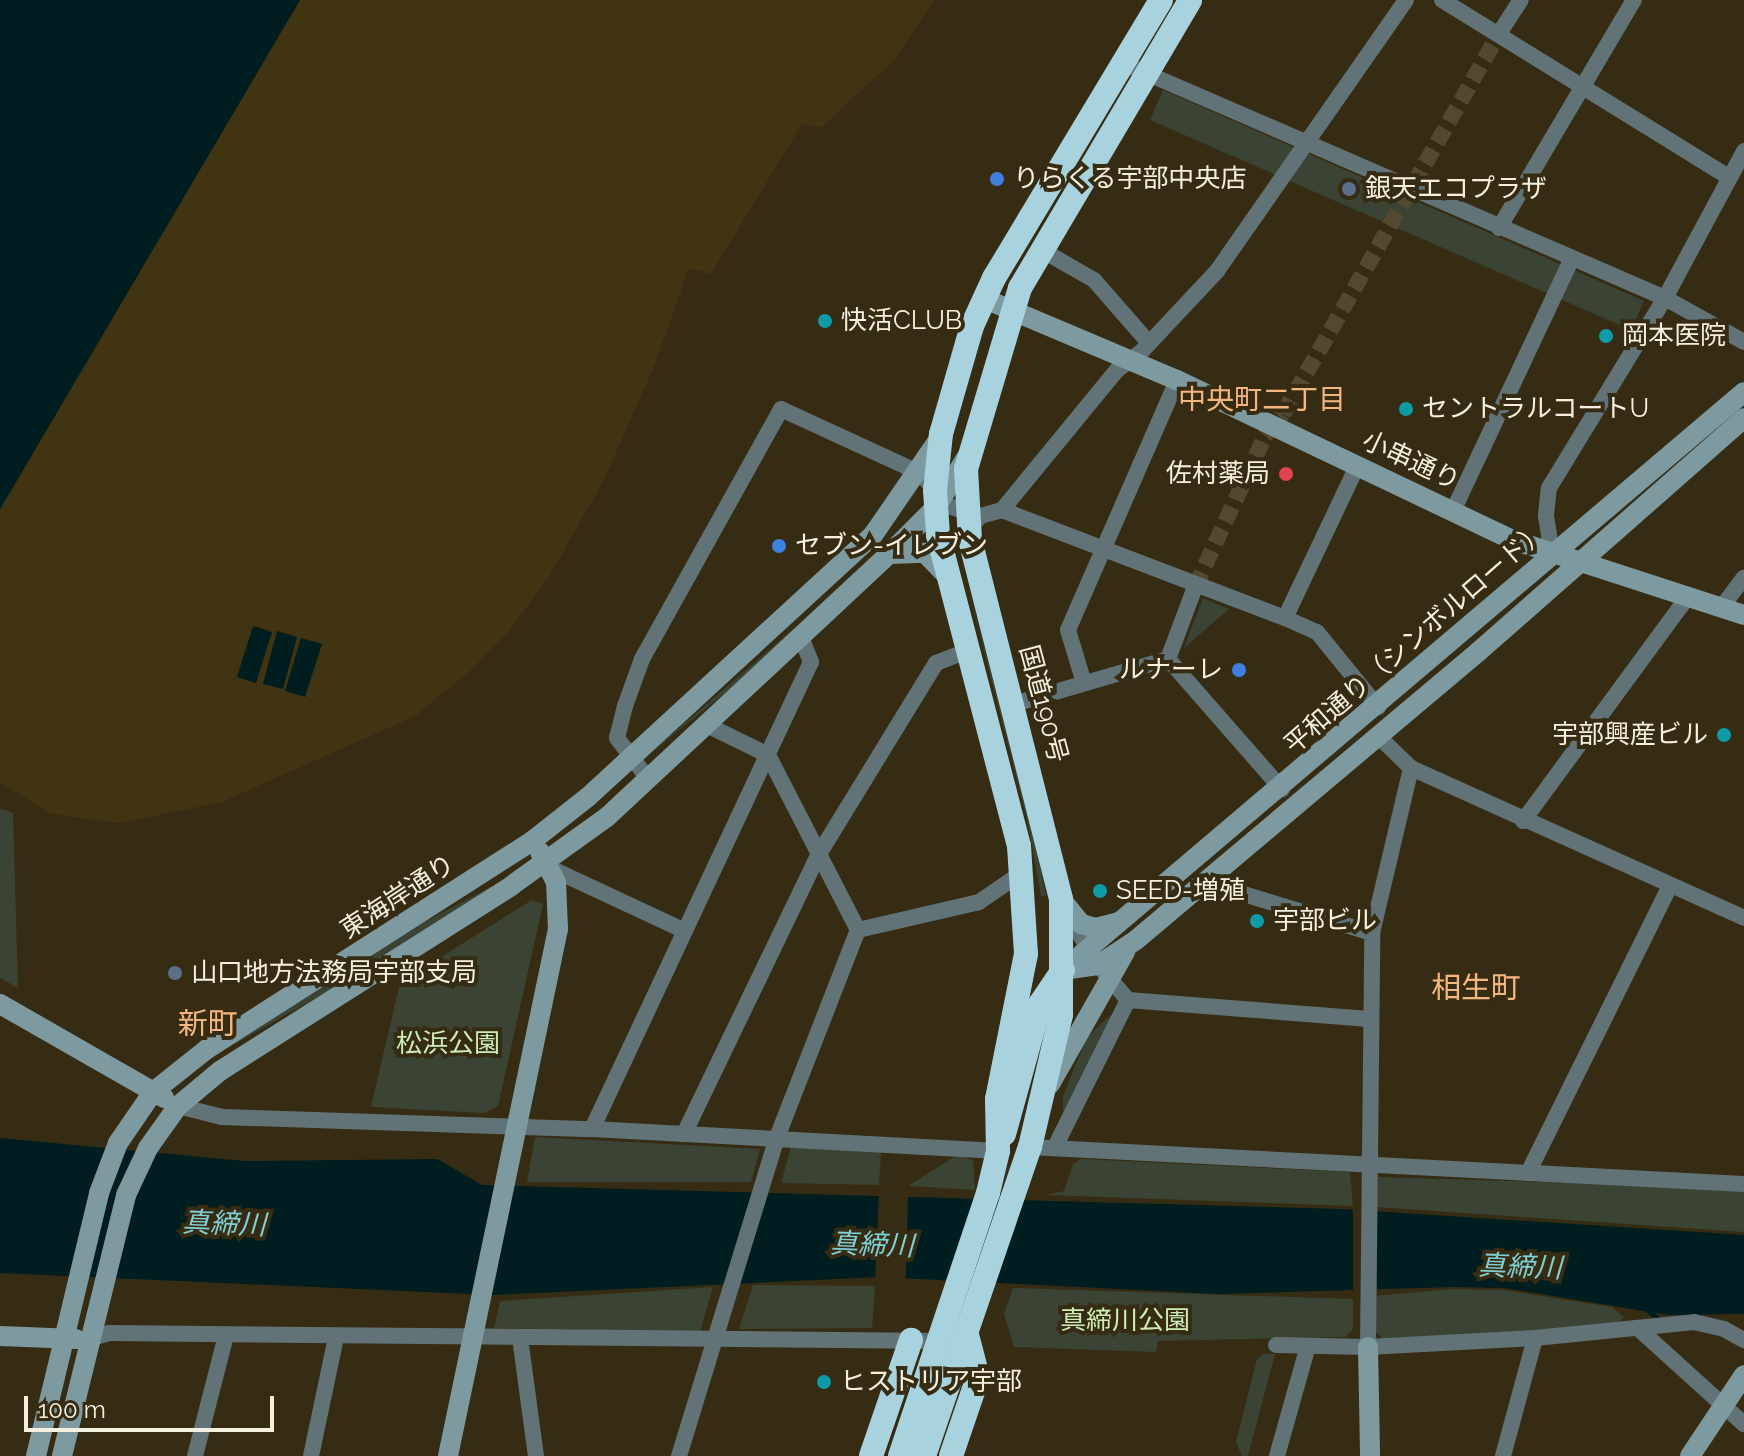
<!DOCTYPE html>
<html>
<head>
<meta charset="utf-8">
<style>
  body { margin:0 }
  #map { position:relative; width:1744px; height:1456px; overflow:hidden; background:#362c13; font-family:Raleway,"Noto Sans JP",sans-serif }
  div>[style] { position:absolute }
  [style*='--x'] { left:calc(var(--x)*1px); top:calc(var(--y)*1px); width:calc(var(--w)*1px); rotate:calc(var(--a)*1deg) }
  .built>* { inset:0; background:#403412 }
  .green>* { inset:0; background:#3b4434 }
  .water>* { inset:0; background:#001d20 }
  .pier>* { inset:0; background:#362c13 }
  .stream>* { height:5px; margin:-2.5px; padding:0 2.5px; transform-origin:2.5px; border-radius:2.5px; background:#001d20 }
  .street-tunnel>* { height:16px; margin-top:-8px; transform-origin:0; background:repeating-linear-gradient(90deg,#534932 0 16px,transparent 0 24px) }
  .street>* { height:16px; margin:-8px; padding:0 8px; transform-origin:8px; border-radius:8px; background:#627377 }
  .secondary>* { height:20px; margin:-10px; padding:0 10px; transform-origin:10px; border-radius:10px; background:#7e9aa1 }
  .highway>* { height:24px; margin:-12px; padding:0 12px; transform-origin:12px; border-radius:12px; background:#a8d3de }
  .dots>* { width:22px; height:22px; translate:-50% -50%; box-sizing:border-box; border:4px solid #362c13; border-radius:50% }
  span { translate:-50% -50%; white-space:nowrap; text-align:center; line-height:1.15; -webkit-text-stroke:8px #362c13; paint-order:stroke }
  .poi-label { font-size:26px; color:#f5efe0 }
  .left { translate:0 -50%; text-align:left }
  .right { translate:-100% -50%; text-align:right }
  .street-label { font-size:26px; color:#f5efe0 }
  .park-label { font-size:26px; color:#cdecb6 }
  .neighbourhood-label { font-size:28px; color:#f3b680 }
  .water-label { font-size:28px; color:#80cfd5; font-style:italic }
  .quarter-label { font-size:30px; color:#f3b680 }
  .scale { position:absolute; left:24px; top:1396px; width:250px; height:36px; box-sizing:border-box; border:4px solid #f5efe0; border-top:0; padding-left:10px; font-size:24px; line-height:28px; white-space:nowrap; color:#f5efe0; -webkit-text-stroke:6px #362c13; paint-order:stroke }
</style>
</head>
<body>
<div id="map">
  <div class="built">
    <i style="clip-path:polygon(300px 0,934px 0,895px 59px,821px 128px,802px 124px,711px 274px,689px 268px,655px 364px,604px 480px,550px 575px,509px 631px,471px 670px,415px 716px,222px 802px,120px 823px,51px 814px,0 782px,0 510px)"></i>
  </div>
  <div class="green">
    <i style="clip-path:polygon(1163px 90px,1644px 301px,1631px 330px,1150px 120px)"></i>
    <i style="clip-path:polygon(876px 551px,752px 671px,646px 757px,808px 616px)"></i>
    <i style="clip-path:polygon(965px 576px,1032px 824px,1046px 896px,1041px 896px,1027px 819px)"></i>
    <i style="clip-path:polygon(1203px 598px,1229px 609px,1184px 648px)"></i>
    <i style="clip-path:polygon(0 808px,13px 813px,18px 988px,0 978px)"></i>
    <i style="clip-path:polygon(494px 885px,360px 973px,215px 1055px,402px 934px)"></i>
    <i style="clip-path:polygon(532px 900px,543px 904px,498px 1106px,484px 1113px,371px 1107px,400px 983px)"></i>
    <i style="clip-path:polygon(1112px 1014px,1113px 1015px,1063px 1114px,1063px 1096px,1087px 1037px)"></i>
    <i style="clip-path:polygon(535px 1137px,760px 1149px,751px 1182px,527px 1182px)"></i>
    <i style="clip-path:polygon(791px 1147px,881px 1151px,879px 1185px,781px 1183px)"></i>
    <i style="clip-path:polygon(959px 1154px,973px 1161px,975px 1190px,908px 1186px)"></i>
    <i style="clip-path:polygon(1081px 1159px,1350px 1172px,1353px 1206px,1046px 1195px,1064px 1191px,1073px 1164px)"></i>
    <i style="clip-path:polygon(1378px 1177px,1744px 1188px,1744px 1232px,1377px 1207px)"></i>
    <i style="clip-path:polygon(753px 1285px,875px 1286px,872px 1328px,739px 1329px)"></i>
    <i style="clip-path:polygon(713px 1287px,700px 1332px,494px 1328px,500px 1301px)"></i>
    <i style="clip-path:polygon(1013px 1288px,1353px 1299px,1353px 1329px,1345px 1337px,1158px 1341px,1156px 1352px,1014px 1347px,1004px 1314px)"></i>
    <i style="clip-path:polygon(1451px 1289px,1504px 1290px,1612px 1307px,1624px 1317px,1616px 1325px,1384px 1340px,1374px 1330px,1375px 1296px)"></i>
    <i style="clip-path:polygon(1263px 1354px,1275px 1354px,1248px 1456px,1242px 1456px,1236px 1442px,1257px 1359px)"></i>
  </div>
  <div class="water">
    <i style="clip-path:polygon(0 0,300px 0,0 509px)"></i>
    <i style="clip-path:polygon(253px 626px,272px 632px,256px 683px,237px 677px)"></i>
    <i style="clip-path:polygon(277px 631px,297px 637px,283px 689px,263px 684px)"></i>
    <i style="clip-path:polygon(301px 638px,322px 644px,305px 697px,285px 691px)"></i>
    <i style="clip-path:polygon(0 1138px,245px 1161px,437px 1159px,482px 1185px,1342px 1209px,1744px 1235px,1744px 1314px,1668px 1315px,1504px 1288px,1454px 1287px,1217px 1294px,880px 1277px,492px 1295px,0 1273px)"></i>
  </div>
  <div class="pier">
    <i style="clip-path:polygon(879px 1190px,908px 1191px,906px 1282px,875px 1281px)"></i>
    <i style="clip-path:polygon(1353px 1206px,1375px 1207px,1377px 1297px,1353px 1296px)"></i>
  </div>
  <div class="stream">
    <i style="--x:1644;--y:1307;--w:16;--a:40"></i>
  </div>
  <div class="street-tunnel">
    <i style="--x:1195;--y:587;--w:166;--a:-65.1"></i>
    <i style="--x:1265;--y:436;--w:28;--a:-51"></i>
    <i style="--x:1283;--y:414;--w:439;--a:-60.4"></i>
  </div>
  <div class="street">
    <i style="--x:1442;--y:0;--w:337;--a:31.7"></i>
    <i style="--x:1500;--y:32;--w:38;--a:-57"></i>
    <i style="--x:1123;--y:63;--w:591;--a:23.44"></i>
    <i style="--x:1665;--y:298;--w:90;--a:29.1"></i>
    <i style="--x:1499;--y:228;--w:265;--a:-59.4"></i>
    <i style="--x:1040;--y:249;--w:62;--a:29.9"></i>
    <i style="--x:1094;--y:280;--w:84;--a:48.9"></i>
    <i style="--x:1454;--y:509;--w:277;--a:-64.8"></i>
    <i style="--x:1002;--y:510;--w:181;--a:-50.6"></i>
    <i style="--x:1117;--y:370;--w:31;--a:-37"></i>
    <i style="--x:1142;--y:351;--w:110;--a:-46.8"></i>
    <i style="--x:1217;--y:271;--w:330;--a:-55.1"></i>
    <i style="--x:972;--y:526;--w:13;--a:-51"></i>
    <i style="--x:980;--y:516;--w:23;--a:-15"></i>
    <i style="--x:1002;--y:510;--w:303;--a:20.9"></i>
    <i style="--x:1285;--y:618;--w:35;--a:24"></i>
    <i style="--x:1317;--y:632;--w:97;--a:50.9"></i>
    <i style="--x:1552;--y:554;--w:39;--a:-99"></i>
    <i style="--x:1546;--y:515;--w:27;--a:-84"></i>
    <i style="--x:1549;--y:488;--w:223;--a:-58.6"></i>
    <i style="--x:1665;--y:298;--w:167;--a:-61.7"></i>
    <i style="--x:1721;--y:608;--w:38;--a:-53"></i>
    <i style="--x:1285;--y:618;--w:170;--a:-64.6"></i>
    <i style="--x:1168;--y:659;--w:173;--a:48.8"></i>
    <i style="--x:1168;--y:659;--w:77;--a:-69.4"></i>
    <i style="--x:1084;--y:683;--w:55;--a:-106.8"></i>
    <i style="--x:1068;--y:630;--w:273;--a:-66.4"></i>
    <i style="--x:1014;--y:704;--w:160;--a:-16.3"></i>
    <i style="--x:1377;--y:735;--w:47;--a:44.1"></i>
    <i style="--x:1411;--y:768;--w:365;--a:24.2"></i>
    <i style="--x:649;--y:780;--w:53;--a:-127.3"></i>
    <i style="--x:617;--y:738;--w:33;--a:-76"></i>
    <i style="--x:625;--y:706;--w:50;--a:-70.1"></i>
    <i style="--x:642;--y:659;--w:286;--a:-60.9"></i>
    <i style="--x:781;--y:409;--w:153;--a:24.7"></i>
    <i style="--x:920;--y:473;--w:44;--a:48.7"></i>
    <i style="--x:949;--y:506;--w:30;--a:20"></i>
    <i style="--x:1523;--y:821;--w:277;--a:-53.7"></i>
    <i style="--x:550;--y:868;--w:149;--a:25"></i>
    <i style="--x:1213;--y:875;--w:32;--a:34"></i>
    <i style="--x:1240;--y:893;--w:138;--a:16.9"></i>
    <i style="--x:1068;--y:915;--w:58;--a:59"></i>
    <i style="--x:1098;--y:965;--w:46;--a:49.4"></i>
    <i style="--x:1128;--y:1000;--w:242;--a:4.5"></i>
    <i style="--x:858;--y:930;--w:124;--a:-13"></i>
    <i style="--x:979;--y:902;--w:53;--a:-34.3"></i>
    <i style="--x:178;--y:1106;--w:45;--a:14"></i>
    <i style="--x:222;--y:1117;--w:370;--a:1.9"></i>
    <i style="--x:592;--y:1129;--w:407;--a:3.1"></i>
    <i style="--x:592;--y:1129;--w:516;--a:-64.88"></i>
    <i style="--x:811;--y:662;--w:27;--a:-112"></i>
    <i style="--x:684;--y:1134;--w:311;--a:-64.3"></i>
    <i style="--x:819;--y:854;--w:224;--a:-58.5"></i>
    <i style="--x:936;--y:663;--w:34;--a:-21"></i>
    <i style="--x:1030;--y:1147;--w:715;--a:2.97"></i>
    <i style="--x:1055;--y:1147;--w:164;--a:-63.6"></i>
    <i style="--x:1528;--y:1173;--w:320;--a:-63.7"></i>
    <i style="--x:1641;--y:1331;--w:139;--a:42.1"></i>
    <i style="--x:92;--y:1338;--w:18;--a:-16"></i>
    <i style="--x:109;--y:1333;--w:830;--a:0.55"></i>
    <i style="--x:520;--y:1338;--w:119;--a:82.3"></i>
    <i style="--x:1276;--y:1345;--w:92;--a:1.2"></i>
    <i style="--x:1368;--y:1347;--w:167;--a:-3.1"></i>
    <i style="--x:1535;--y:1338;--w:160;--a:-5.7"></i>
    <i style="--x:1694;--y:1322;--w:31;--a:13"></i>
    <i style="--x:1724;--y:1329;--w:23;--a:29"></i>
    <i style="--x:1368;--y:1347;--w:414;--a:-89.4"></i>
    <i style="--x:1372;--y:933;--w:170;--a:-76.7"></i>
    <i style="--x:195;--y:1456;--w:125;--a:-75.6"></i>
    <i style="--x:311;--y:1456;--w:122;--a:-78.1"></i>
    <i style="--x:679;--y:1456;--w:331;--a:-72.9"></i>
    <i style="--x:776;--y:1140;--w:225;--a:-68.7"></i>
    <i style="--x:858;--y:930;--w:197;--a:-117.2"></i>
    <i style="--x:768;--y:755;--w:68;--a:-153.8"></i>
    <i style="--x:1277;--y:1456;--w:114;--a:-74.3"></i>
    <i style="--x:1503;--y:1456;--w:122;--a:-74.8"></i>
  </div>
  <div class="secondary">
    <i style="--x:985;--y:299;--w:208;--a:22.9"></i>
    <i style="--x:1177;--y:380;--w:372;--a:25.5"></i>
    <i style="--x:1513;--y:540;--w:243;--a:18"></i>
    <i style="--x:889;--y:554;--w:36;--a:-2"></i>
    <i style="--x:925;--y:553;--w:32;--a:46"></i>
    <i style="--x:1061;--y:899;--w:32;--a:51"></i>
    <i style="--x:1081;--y:924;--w:16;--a:15"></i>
    <i style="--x:1096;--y:928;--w:23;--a:-15"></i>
    <i style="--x:1063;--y:970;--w:893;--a:-40.32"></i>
    <i style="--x:1063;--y:970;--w:35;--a:-8"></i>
    <i style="--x:1098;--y:965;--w:45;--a:-33.3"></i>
    <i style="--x:1136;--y:940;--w:447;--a:-40.1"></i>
    <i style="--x:1478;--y:652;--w:354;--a:-41.3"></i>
    <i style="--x:0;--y:1004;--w:189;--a:29.8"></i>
    <i style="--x:1050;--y:1084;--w:152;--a:-60.4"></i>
    <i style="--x:0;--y:1336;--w:76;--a:2.3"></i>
    <i style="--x:1368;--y:1347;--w:109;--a:88.9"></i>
    <i style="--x:36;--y:1456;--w:270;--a:-76.5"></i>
    <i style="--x:99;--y:1193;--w:53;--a:-69.2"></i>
    <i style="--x:118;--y:1143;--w:62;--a:-55.5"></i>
    <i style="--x:153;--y:1092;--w:69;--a:-38.5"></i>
    <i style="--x:207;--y:1049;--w:386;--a:-32.6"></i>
    <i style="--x:532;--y:841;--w:71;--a:-38.2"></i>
    <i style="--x:588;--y:797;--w:387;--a:-42.6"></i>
    <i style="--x:873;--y:535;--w:116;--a:-55.5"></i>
    <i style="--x:62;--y:1456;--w:269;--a:-76.2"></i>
    <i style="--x:126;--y:1195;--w:52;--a:-64.9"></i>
    <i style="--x:148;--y:1148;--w:52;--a:-54.5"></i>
    <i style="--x:178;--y:1106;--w:55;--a:-39.8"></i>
    <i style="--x:220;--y:1071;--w:345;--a:-32.4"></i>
    <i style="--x:511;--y:886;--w:118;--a:-35.7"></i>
    <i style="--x:607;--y:817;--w:386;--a:-43"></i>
    <i style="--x:889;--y:554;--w:66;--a:-45"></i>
    <i style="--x:936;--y:507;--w:57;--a:-58.5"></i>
    <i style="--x:448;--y:1456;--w:538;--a:-78.21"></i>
    <i style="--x:558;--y:929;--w:47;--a:-92.4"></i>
    <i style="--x:556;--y:882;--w:34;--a:-118"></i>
    <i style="--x:1690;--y:1456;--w:97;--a:-56.3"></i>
  </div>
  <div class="highway">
    <i style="--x:1004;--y:1134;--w:135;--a:-74.5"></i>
    <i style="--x:1040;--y:1004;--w:41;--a:-55.9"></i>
    <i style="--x:871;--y:1456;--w:123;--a:-71"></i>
    <i style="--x:900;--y:1456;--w:277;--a:-71.5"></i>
    <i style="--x:988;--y:1193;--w:43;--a:-76.6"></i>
    <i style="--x:998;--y:1151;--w:52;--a:-91.1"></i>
    <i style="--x:997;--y:1099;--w:148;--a:-78.7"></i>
    <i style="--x:1026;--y:954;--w:108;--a:-93.7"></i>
    <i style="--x:1019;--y:846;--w:321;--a:-104.6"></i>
    <i style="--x:938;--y:535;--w:45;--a:-93.8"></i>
    <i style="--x:935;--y:490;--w:56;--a:-83.9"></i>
    <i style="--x:941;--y:434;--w:112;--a:-74"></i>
    <i style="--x:972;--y:326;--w:53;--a:-65.4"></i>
    <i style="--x:994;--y:278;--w:324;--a:-59"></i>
    <i style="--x:924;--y:1456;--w:327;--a:-71.1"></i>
    <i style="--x:1030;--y:1147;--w:136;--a:-76.8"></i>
    <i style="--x:1061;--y:1015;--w:116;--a:-90"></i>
    <i style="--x:1061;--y:899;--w:370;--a:-104.2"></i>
    <i style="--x:970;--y:540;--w:71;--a:-93.2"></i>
    <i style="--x:966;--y:469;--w:189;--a:-73.4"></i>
    <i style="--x:1020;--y:288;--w:334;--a:-59.4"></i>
    <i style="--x:951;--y:1456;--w:83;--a:-71.1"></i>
    <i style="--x:978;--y:1377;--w:48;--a:-104.6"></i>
  </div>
  <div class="dots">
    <i style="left:997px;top:179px;background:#3f7fe0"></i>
    <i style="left:1349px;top:189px;background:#5c6f8a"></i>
    <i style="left:825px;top:321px;background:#0f9aa8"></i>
    <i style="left:1606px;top:336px;background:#0f9aa8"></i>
    <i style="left:1406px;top:409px;background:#0f9aa8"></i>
    <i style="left:1286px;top:474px;background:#e0444e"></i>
    <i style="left:779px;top:546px;background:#3f7fe0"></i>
    <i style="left:1239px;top:670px;background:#3f7fe0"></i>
    <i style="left:1724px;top:735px;background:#0f9aa8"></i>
    <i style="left:1100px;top:891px;background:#0f9aa8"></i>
    <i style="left:1257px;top:921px;background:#0f9aa8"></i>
    <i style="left:175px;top:973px;background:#5c6f8a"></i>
    <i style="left:824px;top:1382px;background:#0f9aa8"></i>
  </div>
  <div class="poi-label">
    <span class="left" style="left:1013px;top:179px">りらくる宇部中央店</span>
    <span class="left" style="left:1365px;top:189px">銀天エコプラザ</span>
    <span class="left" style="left:841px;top:321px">快活CLUB</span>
    <span class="left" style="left:1622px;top:336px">岡本医院</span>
    <span class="left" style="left:1422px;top:409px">セントラルコートU</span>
    <span class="right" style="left:1270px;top:474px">佐村薬局</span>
    <span class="left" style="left:795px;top:546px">セブン-イレブン</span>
    <span class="right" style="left:1223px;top:670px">ルナーレ</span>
    <span class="right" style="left:1708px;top:735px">宇部興産ビル</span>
    <span class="left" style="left:1116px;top:891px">SEED-増殖</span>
    <span class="left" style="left:1273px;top:921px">宇部ビル</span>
    <span class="left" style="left:191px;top:973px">山口地方法務局宇部支局</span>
    <span class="left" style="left:840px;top:1382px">ヒストリア宇部</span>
  </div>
  <div class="street-label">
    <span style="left:1411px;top:461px;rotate:25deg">小串通り</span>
    <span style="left:1416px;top:638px;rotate:-41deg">平和通り（シンボルロード）</span>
    <span style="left:1043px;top:704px;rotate:75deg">国道190号</span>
    <span style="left:398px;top:897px;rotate:-33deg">東海岸通り</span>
  </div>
  <div class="park-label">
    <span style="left:448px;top:1044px">松浜公園</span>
    <span style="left:1125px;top:1321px">真締川公園</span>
  </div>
  <div class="neighbourhood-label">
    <span style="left:1262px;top:400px">中央町二丁目</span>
  </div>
  <div class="water-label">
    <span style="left:224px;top:1224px;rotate:2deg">真締川</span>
    <span style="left:872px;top:1245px;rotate:2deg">真締川</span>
    <span style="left:1520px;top:1267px;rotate:2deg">真締川</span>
  </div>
  <div class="quarter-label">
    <span style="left:1476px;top:988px">相生町</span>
    <span style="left:208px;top:1024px">新町</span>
  </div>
  <div class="scale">100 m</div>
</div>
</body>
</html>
